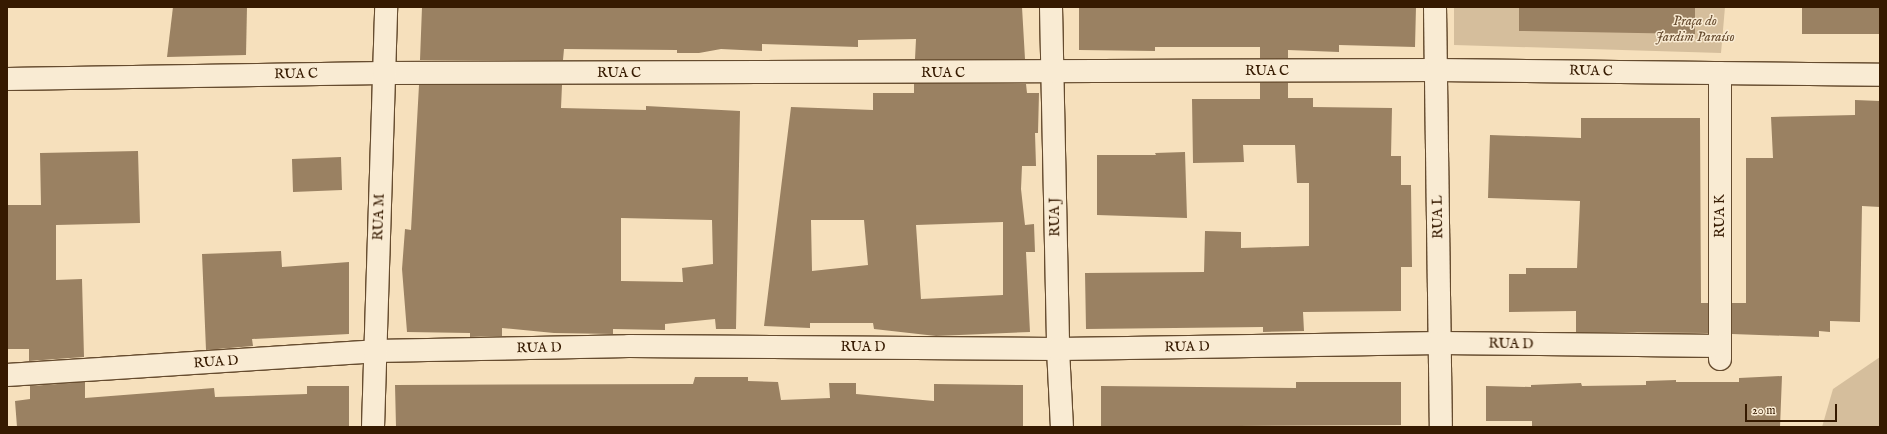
<!DOCTYPE html>
<html>
<head>
<meta charset="utf-8">
<style>
  body { margin:0 }
  #map { position:relative; width:1887px; height:434px; overflow:hidden; background:#f6e0bc; font-family:"IM FELL English",serif }
  div>[style] { position:absolute }
  [style*='--x'] { left:calc(var(--x)*1px); top:calc(var(--y)*1px); width:calc(var(--w)*1px); rotate:calc(var(--a)*1deg) }
  .green>* { inset:0; background:#d5be9c }
  .building>* { inset:0; background:#9a8162 }
  .roads { filter:drop-shadow(1px 0 #664c2f) drop-shadow(-1px 0 #664c2f) drop-shadow(0 1px #664c2f) drop-shadow(0 -1px #664c2f) }
  .minor>* { height:22px; margin:-11px; padding:0 11px; transform-origin:11px; border-radius:11px; background:#f9ebd3 }
  span { translate:-50% -50%; white-space:nowrap; text-align:center; line-height:1.15; -webkit-text-stroke:3px #f9ebd3; paint-order:stroke }
  .park-label { font-size:14px; color:#664b2f; font-style:italic }
  .street-label { font-size:14px; color:#361a00 }
  .frame { position:absolute; inset:0; border:8px solid #361a00; pointer-events:none }
  .scale { position:absolute; left:1745px; top:404px; width:92px; height:18px; box-sizing:border-box; border:2px solid #361a00; border-top:0; padding-left:5px; font-size:12px; line-height:14px; white-space:nowrap; color:#361a00; -webkit-text-stroke:3px #f9ebd3; paint-order:stroke }
</style>
</head>
<body>
<div id="map">
  <div class="green">
    <i style="clip-path:polygon(1454px 7px,1725px 7px,1721px 53px,1454px 45px)"></i>
    <i style="clip-path:polygon(1880px 357px,1880px 427px,1822px 427px,1833px 389px)"></i>
  </div>
  <div class="building">
    <i style="clip-path:polygon(173px 7px,247px 7px,246px 55px,167px 57px)"></i>
    <i style="clip-path:polygon(422px 7px,1022px 7px,1025px 59px,915px 59px,916px 39px,858px 40px,858px 47px,762px 44px,762px 51px,721px 49px,699px 53px,677px 53px,677px 50px,564px 49px,563px 60px,420px 60px)"></i>
    <i style="clip-path:polygon(1079px 7px,1416px 7px,1415px 47px,1339px 45px,1339px 52px,1288px 50px,1288px 58px,1260px 58px,1260px 47px,1155px 47px,1155px 51px,1079px 50px)"></i>
    <i style="clip-path:polygon(1519px 7px,1695px 7px,1695px 34px,1519px 31px)"></i>
    <i style="clip-path:polygon(1802px 7px,1880px 7px,1880px 34px,1802px 34px)"></i>
    <i style="clip-path:polygon(1260px 83px,1288px 83px,1288px 98px,1313px 98px,1313px 107px,1392px 108px,1391px 156px,1401px 156px,1401px 185px,1411px 185px,1412px 267px,1401px 267px,1401px 311px,1303px 312px,1304px 331px,1263px 332px,1263px 327px,1086px 329px,1085px 273px,1204px 272px,1205px 231px,1241px 232px,1241px 248px,1309px 246px,1309px 183px,1297px 183px,1295px 145px,1243px 145px,1244px 162px,1193px 163px,1192px 99px,1260px 99px)"></i>
    <i style="clip-path:polygon(evenodd,914px 84px,1026px 84px,1027px 93px,1039px 93px,1038px 133px,1035px 133px,1036px 166px,1022px 166px,1021px 189px,1025px 225px,1034px 224px,1035px 252px,1026px 252px,1030px 332px,936px 336px,874px 329px,873px 323px,810px 323px,810px 328px,764px 326px,791px 107px,873px 110px,873px 93px,914px 93px,914px 84px,811px 220px,864px 220px,868px 265px,812px 271px,811px 220px,914px 84px,1003px 222px,1003px 295px,921px 299px,916px 225px,1003px 222px)"></i>
    <i style="clip-path:polygon(evenodd,419px 85px,562px 85px,561px 108px,646px 110px,646px 106px,740px 111px,736px 329px,716px 329px,715px 319px,665px 324px,665px 330px,613px 329px,613px 334px,554px 333px,502px 328px,502px 336px,470px 337px,470px 333px,407px 332px,402px 269px,405px 229px,411px 230px,419px 85px,621px 218px,712px 220px,713px 264px,682px 268px,683px 282px,621px 281px,621px 218px)"></i>
    <i style="clip-path:polygon(1855px 100px,1880px 101px,1880px 207px,1862px 206px,1860px 322px,1830px 321px,1830px 332px,1819px 331px,1819px 337px,1732px 334px,1732px 303px,1746px 303px,1746px 158px,1773px 158px,1771px 117px,1855px 115px)"></i>
    <i style="clip-path:polygon(1581px 118px,1700px 118px,1701px 303px,1708px 303px,1708px 333px,1576px 332px,1576px 311px,1509px 312px,1509px 274px,1526px 274px,1526px 268px,1577px 268px,1580px 201px,1488px 198px,1490px 135px,1581px 138px)"></i>
    <i style="clip-path:polygon(138px 151px,140px 223px,56px 225px,56px 280px,82px 279px,84px 357px,29px 361px,29px 349px,7px 349px,7px 205px,41px 205px,40px 153px)"></i>
    <i style="clip-path:polygon(1185px 152px,1187px 218px,1097px 215px,1097px 155px,1156px 155px,1155px 153px)"></i>
    <i style="clip-path:polygon(341px 157px,342px 190px,293px 192px,292px 159px)"></i>
    <i style="clip-path:polygon(281px 251px,282px 267px,349px 262px,349px 334px,252px 339px,253px 346px,206px 350px,202px 254px)"></i>
    <i style="clip-path:polygon(1782px 376px,1780px 427px,1532px 427px,1532px 421px,1486px 421px,1486px 386px,1531px 387px,1531px 385px,1581px 383px,1582px 386px,1646px 385px,1646px 381px,1676px 380px,1676px 382px,1739px 382px,1739px 378px)"></i>
    <i style="clip-path:polygon(695px 377px,748px 377px,748px 381px,778px 382px,781px 400px,830px 398px,829px 383px,856px 383px,856px 394px,934px 401px,934px 384px,1023px 385px,1023px 427px,396px 427px,395px 385px,693px 384px)"></i>
    <i style="clip-path:polygon(85px 382px,85px 398px,214px 388px,215px 397px,307px 394px,307px 386px,349px 386px,349px 427px,17px 427px,15px 401px,30px 399px,30px 386px)"></i>
    <i style="clip-path:polygon(1296px 382px,1401px 382px,1401px 425px,1101px 427px,1101px 386px,1296px 388px)"></i>
  </div>
  <div class="roads">
    <div class="minor">
      <i style="--x:1051;--y:7;--w:342;--a:88.8"></i>
      <i style="--x:1058;--y:349;--w:78;--a:87.1"></i>
      <i style="--x:1435;--y:7;--w:420;--a:89.2"></i>
      <i style="--x:1720;--y:73;--w:286;--a:90"></i>
      <i style="--x:7;--y:79;--w:376;--a:-0.9"></i>
      <i style="--x:383;--y:73;--w:1053;--a:-0.16"></i>
      <i style="--x:1436;--y:70;--w:444;--a:0.6"></i>
      <i style="--x:7;--y:375;--w:369;--a:-3.7"></i>
      <i style="--x:375;--y:351;--w:254;--a:-1.1"></i>
      <i style="--x:629;--y:346;--w:429;--a:0.4"></i>
      <i style="--x:1058;--y:349;--w:382;--a:-0.9"></i>
      <i style="--x:1440;--y:343;--w:280;--a:0.6"></i>
      <i style="--x:373;--y:427;--w:420;--a:-88.2"></i>
    </div>
  </div>
  <div class="park-label">
    <span style="left:1695px;top:29px">Praça do<br>Jardim Paraíso</span>
  </div>
  <div class="street-label">
    <span style="left:1267px;top:71px">RUA C</span>
    <span style="left:1591px;top:71px;rotate:1deg">RUA C</span>
    <span style="left:619px;top:73px">RUA C</span>
    <span style="left:943px;top:73px">RUA C</span>
    <span style="left:296px;top:74px;rotate:-1deg">RUA C</span>
    <span style="left:1720px;top:216px;rotate:-90deg">RUA K</span>
    <span style="left:379px;top:217px;rotate:-88deg">RUA M</span>
    <span style="left:1055px;top:217px;rotate:-91deg">RUA J</span>
    <span style="left:1438px;top:217px;rotate:-91deg">RUA L</span>
    <span style="left:1511px;top:344px;rotate:1deg">RUA D</span>
    <span style="left:863px;top:347px">RUA D</span>
    <span style="left:1187px;top:347px;rotate:-1deg">RUA D</span>
    <span style="left:539px;top:348px;rotate:-1deg">RUA D</span>
    <span style="left:216px;top:362px;rotate:-4deg">RUA D</span>
  </div>
  <div class="frame"></div>
  <div class="scale">20 m</div>
</div>
</body>
</html>
